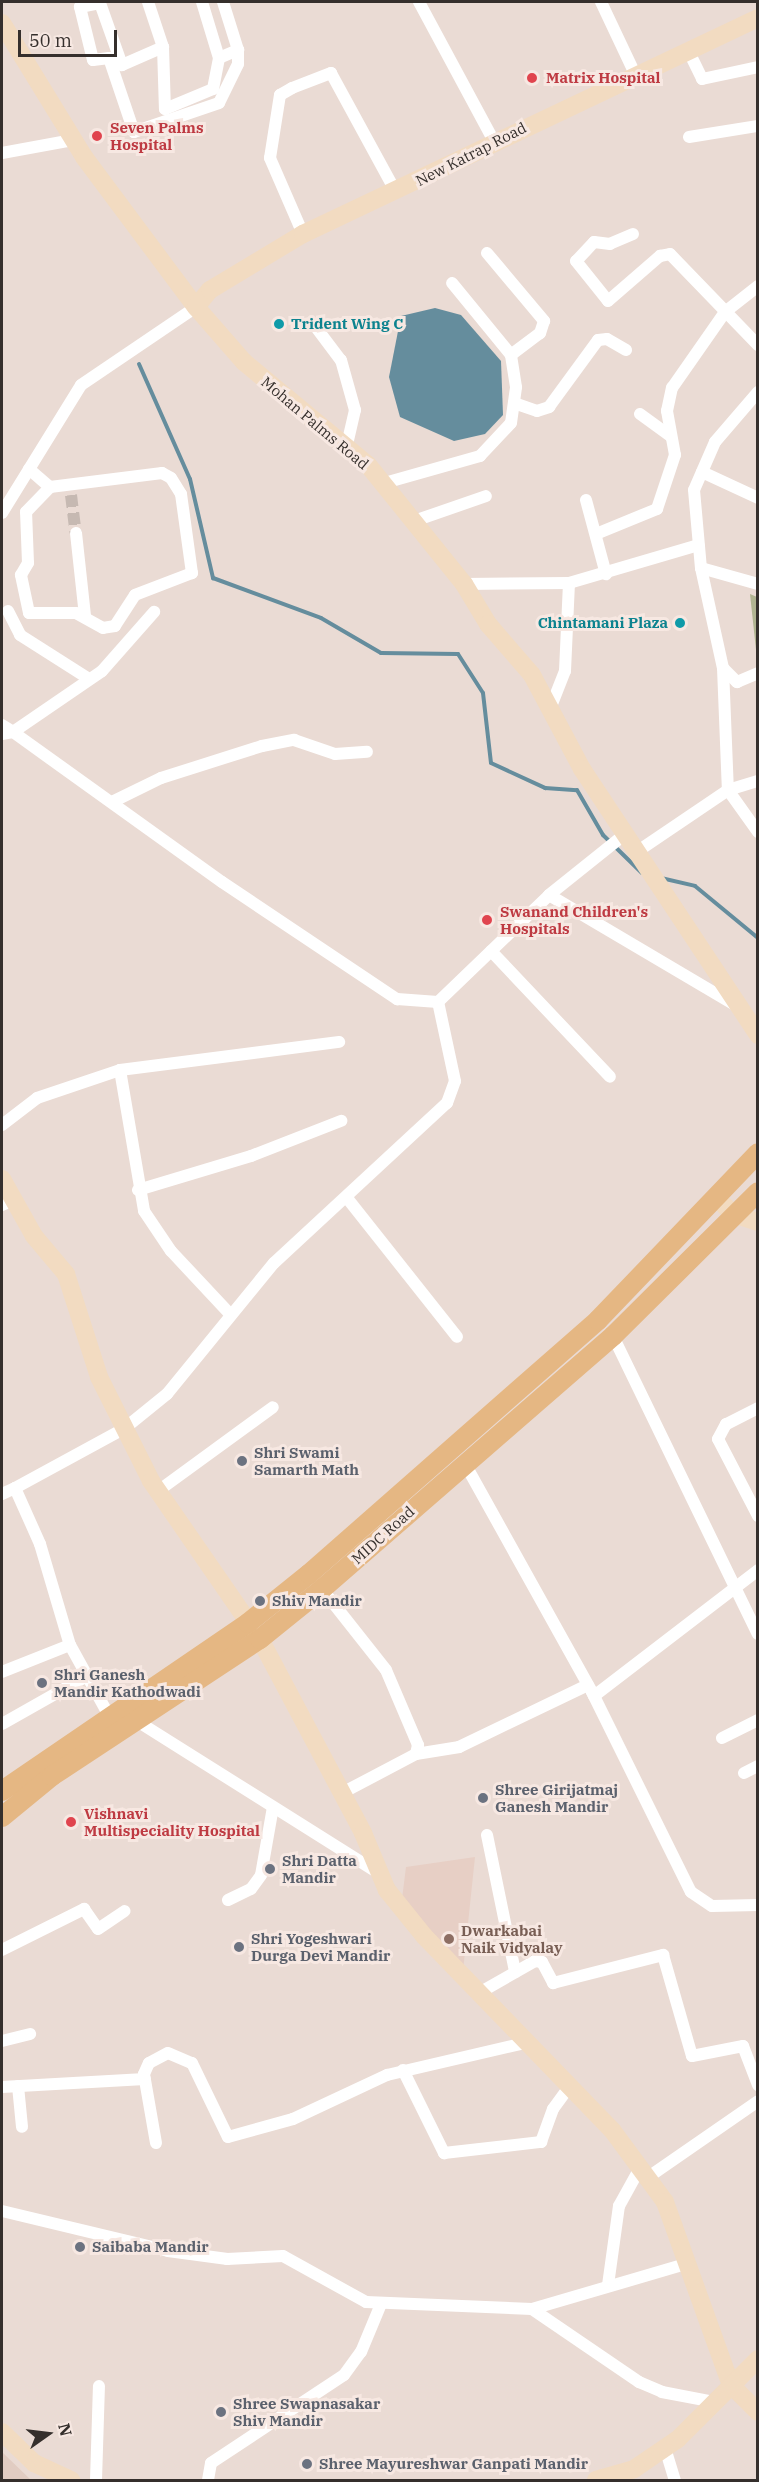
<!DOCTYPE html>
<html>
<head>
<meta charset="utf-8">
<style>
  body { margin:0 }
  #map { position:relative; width:759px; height:2482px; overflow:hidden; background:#eadbd4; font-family:"IBM Plex Serif",serif }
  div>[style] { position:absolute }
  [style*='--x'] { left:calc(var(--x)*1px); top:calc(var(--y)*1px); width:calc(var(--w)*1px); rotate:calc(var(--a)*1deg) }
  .built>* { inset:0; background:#e1ccc2 }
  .education>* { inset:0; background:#e7cfc5 }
  .green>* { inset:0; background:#b1b491 }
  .water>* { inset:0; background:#658d9d }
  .stream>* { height:4px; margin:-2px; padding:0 2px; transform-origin:2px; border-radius:2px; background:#658d9d }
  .street-tunnel>* { height:12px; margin-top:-6px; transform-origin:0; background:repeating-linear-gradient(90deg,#c6b9b2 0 12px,transparent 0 18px) }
  .street>* { height:12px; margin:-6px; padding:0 6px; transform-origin:6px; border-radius:6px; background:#fff }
  .secondary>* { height:18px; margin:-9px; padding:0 9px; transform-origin:9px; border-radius:9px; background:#f2dbc1 }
  .primary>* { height:20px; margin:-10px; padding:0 10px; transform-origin:10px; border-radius:10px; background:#e5b783 }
  .dots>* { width:16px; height:16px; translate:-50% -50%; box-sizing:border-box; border:3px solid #f7e8e2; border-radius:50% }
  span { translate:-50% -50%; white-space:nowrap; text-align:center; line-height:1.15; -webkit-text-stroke:6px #f7e8e2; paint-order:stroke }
  .health-label { font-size:15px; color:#be3a42; font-weight:700 }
  .left { translate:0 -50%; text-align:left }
  .street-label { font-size:15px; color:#352f2c }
  .culture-label { font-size:15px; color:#0d838f; font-weight:700 }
  .right { translate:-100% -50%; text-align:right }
  .worship-label { font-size:15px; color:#5b616d; font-weight:700 }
  .education-label { font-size:15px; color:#785e54; font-weight:700 }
  .frame { position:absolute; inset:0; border:3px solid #352f2c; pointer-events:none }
  .north { position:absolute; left:18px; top:2404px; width:60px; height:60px; -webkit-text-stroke:4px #f7e8e2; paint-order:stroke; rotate:76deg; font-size:16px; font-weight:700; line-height:24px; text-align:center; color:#352f2c }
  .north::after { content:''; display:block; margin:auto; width:21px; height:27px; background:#352f2c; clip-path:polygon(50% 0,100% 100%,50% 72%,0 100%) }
  .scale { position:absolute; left:18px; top:30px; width:99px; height:27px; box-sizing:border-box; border:3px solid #352f2c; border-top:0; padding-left:8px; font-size:18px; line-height:21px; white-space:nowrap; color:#352f2c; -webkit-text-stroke:4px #f7e8e2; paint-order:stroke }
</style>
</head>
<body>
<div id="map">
  <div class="built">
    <i style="clip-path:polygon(2px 2452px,31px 2480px,2px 2480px)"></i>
  </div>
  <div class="education">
    <i style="clip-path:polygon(475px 1857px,463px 1971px,401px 1907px,406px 1867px)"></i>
  </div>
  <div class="green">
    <i style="clip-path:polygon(750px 594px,757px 597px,757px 659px)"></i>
  </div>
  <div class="water">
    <i style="clip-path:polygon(435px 308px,461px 315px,501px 361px,503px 415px,485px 434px,454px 441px,400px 417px,389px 377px,401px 316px)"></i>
  </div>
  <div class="stream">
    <i style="--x:139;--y:364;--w:126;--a:66.1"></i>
    <i style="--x:190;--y:479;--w:102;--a:76.9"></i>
    <i style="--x:213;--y:578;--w:115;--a:20.3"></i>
    <i style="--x:321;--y:618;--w:69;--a:30.3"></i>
    <i style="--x:381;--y:653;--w:77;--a:0.7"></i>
    <i style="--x:458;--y:654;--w:46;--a:57.3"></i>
    <i style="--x:483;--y:693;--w:70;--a:83.5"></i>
    <i style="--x:491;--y:763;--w:60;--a:24.8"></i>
    <i style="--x:545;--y:788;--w:32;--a:4"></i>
    <i style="--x:577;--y:790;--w:52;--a:60"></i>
    <i style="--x:603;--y:835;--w:54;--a:44.3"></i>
    <i style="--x:661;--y:878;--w:35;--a:13"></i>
    <i style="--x:695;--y:886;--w:82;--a:39.5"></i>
  </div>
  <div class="street-tunnel">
    <i style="--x:71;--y:495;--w:38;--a:83"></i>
  </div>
  <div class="street">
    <i style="--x:148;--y:2;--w:47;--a:71.6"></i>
    <i style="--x:163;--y:47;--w:62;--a:88.2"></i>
    <i style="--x:165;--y:109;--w:52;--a:-22.6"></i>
    <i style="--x:213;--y:89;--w:32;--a:-79"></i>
    <i style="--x:219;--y:58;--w:21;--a:-23"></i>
    <i style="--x:238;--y:50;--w:14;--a:90"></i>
    <i style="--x:238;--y:64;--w:43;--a:116"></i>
    <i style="--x:219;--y:103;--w:90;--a:161.2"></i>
    <i style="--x:134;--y:132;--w:78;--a:-108.7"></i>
    <i style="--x:109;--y:58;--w:16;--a:173"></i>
    <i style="--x:93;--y:60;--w:55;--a:-103.8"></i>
    <i style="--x:80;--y:7;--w:20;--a:-11"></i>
    <i style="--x:100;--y:3;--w:66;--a:70.5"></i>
    <i style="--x:122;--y:65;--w:45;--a:-23.7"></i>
    <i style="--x:202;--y:2;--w:59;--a:73.1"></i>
    <i style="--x:223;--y:2;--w:50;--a:72.6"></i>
    <i style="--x:419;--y:2;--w:158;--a:61.7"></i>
    <i style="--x:601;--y:2;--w:82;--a:64.7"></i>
    <i style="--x:689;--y:52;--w:30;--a:64"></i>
    <i style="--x:702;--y:79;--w:57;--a:-12.1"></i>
    <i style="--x:689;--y:137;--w:70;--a:-9.1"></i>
    <i style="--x:2;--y:153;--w:72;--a:-10.4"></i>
    <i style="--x:303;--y:234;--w:83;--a:-113.5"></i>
    <i style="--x:270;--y:158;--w:64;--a:-81"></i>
    <i style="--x:280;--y:95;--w:14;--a:-30"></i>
    <i style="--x:292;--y:88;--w:42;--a:-21"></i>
    <i style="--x:331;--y:73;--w:136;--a:61.4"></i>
    <i style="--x:633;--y:234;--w:25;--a:157"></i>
    <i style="--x:610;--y:244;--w:16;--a:-173"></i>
    <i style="--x:594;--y:242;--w:26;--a:133"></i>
    <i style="--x:576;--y:261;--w:51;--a:51.3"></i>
    <i style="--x:608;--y:301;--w:69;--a:-40.9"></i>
    <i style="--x:660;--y:256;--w:10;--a:-11"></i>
    <i style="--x:670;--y:254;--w:127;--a:46"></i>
    <i style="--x:487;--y:253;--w:89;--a:50"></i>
    <i style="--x:544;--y:321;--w:13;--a:108"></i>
    <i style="--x:540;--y:333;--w:36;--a:143"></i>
    <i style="--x:318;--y:330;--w:38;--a:53"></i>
    <i style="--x:341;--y:360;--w:52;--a:74.4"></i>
    <i style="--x:355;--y:410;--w:39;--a:103"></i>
    <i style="--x:758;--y:392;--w:66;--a:130.7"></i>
    <i style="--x:715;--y:442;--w:52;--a:113.6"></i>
    <i style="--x:694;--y:490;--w:78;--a:84.9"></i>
    <i style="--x:701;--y:568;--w:102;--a:77.6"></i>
    <i style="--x:723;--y:668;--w:122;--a:87.7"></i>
    <i style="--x:728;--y:790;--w:52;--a:54.5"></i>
    <i style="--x:514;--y:403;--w:24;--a:19"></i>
    <i style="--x:537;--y:411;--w:13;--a:-18"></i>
    <i style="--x:549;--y:407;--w:83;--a:-53.8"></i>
    <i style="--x:598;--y:340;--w:9;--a:-6"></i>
    <i style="--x:607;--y:339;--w:22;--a:30"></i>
    <i style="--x:640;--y:414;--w:37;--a:36"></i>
    <i style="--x:29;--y:469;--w:28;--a:41"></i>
    <i style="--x:50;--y:487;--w:113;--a:-7.1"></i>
    <i style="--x:162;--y:473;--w:10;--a:29"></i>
    <i style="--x:171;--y:478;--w:19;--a:58"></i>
    <i style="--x:181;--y:494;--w:80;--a:82.1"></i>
    <i style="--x:192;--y:573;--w:61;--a:158.9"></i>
    <i style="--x:135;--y:595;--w:37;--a:123"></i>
    <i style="--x:115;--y:626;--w:12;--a:171"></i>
    <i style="--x:103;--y:628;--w:31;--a:-151"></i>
    <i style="--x:76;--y:613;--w:47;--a:180"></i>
    <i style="--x:29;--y:613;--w:39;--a:-102"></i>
    <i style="--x:21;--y:575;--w:14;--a:-60"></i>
    <i style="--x:28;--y:563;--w:51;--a:-92.2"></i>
    <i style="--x:26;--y:512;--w:35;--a:-46"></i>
    <i style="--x:702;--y:472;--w:62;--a:24.9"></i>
    <i style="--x:381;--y:484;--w:103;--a:-15.8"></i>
    <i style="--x:480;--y:456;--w:45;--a:-46.8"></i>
    <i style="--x:511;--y:423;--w:36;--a:-82"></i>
    <i style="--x:516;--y:387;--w:32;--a:-99"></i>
    <i style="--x:511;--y:355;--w:93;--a:-129.3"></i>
    <i style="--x:586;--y:500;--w:77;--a:74.9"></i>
    <i style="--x:2;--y:513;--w:150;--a:-58.3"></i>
    <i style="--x:81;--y:385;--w:139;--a:-34.1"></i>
    <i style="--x:414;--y:521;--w:76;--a:-19.1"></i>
    <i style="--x:76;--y:533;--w:83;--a:83.8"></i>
    <i style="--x:596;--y:534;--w:66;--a:-22.3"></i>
    <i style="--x:657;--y:509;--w:57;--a:-71.6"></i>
    <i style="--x:675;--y:455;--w:45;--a:-100.3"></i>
    <i style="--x:667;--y:411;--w:24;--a:-78"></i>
    <i style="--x:672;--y:388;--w:93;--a:-55.1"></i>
    <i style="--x:725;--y:312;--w:42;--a:-38.2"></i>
    <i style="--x:701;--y:568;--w:59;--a:15.7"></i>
    <i style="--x:464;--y:584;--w:105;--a:-0.5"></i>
    <i style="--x:569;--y:583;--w:135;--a:-16.3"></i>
    <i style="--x:8;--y:611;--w:27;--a:63"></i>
    <i style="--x:20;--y:635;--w:82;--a:32.5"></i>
    <i style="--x:723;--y:668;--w:20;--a:45"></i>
    <i style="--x:737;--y:682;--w:23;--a:-23"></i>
    <i style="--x:550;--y:709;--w:41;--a:-68.5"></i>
    <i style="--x:565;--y:671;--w:88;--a:-87.4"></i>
    <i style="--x:2;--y:725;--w:13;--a:32"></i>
    <i style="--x:13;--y:732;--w:108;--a:-34.4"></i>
    <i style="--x:102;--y:671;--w:79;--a:-48.6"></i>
    <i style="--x:2;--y:734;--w:11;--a:-10"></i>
    <i style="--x:13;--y:732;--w:257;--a:35.7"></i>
    <i style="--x:222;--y:882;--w:211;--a:33.8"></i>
    <i style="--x:397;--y:999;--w:41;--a:4.2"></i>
    <i style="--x:114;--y:801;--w:52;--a:-26.1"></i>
    <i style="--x:161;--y:778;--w:106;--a:-17.6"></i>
    <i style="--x:262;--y:746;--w:33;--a:-11"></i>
    <i style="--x:294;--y:740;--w:43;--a:18.9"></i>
    <i style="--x:335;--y:754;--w:32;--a:-4"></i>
    <i style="--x:635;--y:853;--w:112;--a:-34.1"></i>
    <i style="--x:728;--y:790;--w:31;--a:-17"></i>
    <i style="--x:549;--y:895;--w:96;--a:-38.7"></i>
    <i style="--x:491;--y:951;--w:173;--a:46.6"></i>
    <i style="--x:120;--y:1070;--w:221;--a:-7.3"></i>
    <i style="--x:2;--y:1125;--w:44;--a:-37.6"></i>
    <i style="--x:37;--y:1098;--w:88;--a:-18.6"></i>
    <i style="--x:120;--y:1070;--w:143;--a:80.3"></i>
    <i style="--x:144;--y:1211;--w:48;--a:56"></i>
    <i style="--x:171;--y:1251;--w:83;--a:46.9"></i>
    <i style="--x:138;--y:1190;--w:118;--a:-16.7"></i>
    <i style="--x:251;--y:1156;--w:97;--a:-21.3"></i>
    <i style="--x:347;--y:1198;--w:177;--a:51.6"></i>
    <i style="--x:2;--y:1205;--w:12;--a:-24"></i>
    <i style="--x:613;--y:1336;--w:331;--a:64.1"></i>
    <i style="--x:758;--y:1408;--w:36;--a:153"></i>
    <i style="--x:726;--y:1424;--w:17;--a:118"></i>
    <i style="--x:718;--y:1439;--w:87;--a:62.5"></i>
    <i style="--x:464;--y:1462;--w:268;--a:60.9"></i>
    <i style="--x:594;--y:1696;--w:207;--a:-37.5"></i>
    <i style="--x:15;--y:1488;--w:125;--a:-28.6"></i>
    <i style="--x:125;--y:1428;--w:54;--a:-39"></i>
    <i style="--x:167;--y:1394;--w:169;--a:-50.8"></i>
    <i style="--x:274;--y:1263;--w:236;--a:-42.8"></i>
    <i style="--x:447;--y:1103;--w:23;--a:-70"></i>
    <i style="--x:455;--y:1081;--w:81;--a:-102.1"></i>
    <i style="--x:438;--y:1002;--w:154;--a:-43.9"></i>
    <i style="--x:549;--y:895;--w:214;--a:30.6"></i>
    <i style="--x:158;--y:1491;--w:142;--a:-36.1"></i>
    <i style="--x:2;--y:1494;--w:14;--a:-25"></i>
    <i style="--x:15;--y:1488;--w:61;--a:65.9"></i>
    <i style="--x:40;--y:1544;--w:105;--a:73.5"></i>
    <i style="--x:70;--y:1645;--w:87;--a:61.1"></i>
    <i style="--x:322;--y:1589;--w:103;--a:51.7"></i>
    <i style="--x:386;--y:1670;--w:82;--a:66.9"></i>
    <i style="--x:418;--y:1745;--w:9;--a:103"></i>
    <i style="--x:416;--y:1754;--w:84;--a:152.2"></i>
    <i style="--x:2;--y:1672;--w:73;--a:-21.7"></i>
    <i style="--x:592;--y:1692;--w:223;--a:63.7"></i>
    <i style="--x:691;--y:1892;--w:25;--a:34"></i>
    <i style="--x:712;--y:1906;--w:46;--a:-1.2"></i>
    <i style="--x:137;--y:1721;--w:287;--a:32.2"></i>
    <i style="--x:2;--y:1724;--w:98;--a:-29.5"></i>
    <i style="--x:722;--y:1738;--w:40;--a:-26.6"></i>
    <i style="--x:416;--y:1754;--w:44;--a:-9.2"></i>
    <i style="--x:459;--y:1747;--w:143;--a:-25.7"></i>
    <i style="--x:744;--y:1773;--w:16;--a:-27"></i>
    <i style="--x:487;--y:1835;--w:140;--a:78.4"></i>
    <i style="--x:228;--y:1900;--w:25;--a:-26"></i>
    <i style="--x:251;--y:1889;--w:17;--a:-54"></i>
    <i style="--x:261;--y:1875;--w:69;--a:-80"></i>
    <i style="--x:2;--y:1950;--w:92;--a:-26.6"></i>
    <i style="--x:84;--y:1909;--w:24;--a:55"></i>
    <i style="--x:98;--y:1929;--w:32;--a:-34"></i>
    <i style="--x:479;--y:1993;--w:64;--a:-29.7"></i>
    <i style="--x:535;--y:1961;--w:7;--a:8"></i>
    <i style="--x:542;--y:1962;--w:24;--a:62"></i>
    <i style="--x:553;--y:1983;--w:114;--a:-14.3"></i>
    <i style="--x:663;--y:1955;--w:105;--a:74"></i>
    <i style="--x:692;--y:2056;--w:52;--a:-11.1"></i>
    <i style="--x:743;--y:2046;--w:42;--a:69"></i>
    <i style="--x:2;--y:2041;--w:29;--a:-14"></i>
    <i style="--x:403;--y:2070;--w:93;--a:63.7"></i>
    <i style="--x:444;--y:2153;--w:98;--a:-6.5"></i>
    <i style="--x:541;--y:2142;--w:35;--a:-70"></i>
    <i style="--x:553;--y:2109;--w:27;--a:-54"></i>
    <i style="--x:18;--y:2086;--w:41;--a:84.4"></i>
    <i style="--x:2;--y:2087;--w:143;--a:-3.2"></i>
    <i style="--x:156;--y:2143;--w:70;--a:-99.9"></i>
    <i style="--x:144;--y:2074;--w:12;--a:-66"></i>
    <i style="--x:149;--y:2063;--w:21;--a:-28"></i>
    <i style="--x:168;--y:2053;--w:26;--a:23"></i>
    <i style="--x:192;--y:2063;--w:82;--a:64.1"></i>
    <i style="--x:228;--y:2137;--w:67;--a:-15.5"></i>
    <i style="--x:293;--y:2119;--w:104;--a:-25.1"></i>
    <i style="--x:387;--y:2075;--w:142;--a:-13.1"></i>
    <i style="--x:647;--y:2178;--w:135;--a:-34.7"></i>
    <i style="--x:2;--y:2211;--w:171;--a:13.5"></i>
    <i style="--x:168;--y:2251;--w:60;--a:7.7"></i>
    <i style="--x:227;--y:2259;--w:56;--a:-3.1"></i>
    <i style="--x:283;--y:2256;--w:95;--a:29"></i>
    <i style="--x:366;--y:2302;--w:166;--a:2.4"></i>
    <i style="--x:532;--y:2309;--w:130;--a:34.3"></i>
    <i style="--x:639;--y:2382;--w:25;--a:23"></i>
    <i style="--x:662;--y:2392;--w:54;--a:10.7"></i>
    <i style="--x:608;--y:2285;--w:80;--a:-82.1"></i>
    <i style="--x:619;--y:2206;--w:43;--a:-61.1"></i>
    <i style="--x:532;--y:2309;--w:160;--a:-16.3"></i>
    <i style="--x:665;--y:2448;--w:34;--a:73"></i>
    <i style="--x:96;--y:2480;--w:94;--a:-88.2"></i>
    <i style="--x:208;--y:2480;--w:17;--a:-80"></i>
    <i style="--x:211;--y:2463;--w:159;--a:-33.5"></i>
    <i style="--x:344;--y:2375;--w:29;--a:-54"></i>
    <i style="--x:361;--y:2352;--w:52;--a:-67.4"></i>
  </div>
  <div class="secondary">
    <i style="--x:2;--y:23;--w:157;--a:58.5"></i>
    <i style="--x:84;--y:157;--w:187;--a:53.3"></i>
    <i style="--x:196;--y:307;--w:73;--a:48.9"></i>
    <i style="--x:244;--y:362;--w:161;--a:39.7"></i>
    <i style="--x:368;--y:465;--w:153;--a:51.1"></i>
    <i style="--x:464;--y:584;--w:47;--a:59"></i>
    <i style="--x:488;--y:624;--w:67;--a:49.2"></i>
    <i style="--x:532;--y:675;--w:106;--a:62"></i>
    <i style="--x:582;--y:769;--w:319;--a:56.5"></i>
    <i style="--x:196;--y:307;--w:22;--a:-51"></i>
    <i style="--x:210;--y:290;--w:109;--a:-31.1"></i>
    <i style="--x:303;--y:234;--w:504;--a:-25.39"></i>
    <i style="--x:2;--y:1179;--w:65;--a:60.7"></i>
    <i style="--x:34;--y:1236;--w:50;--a:49.9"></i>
    <i style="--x:66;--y:1274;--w:108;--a:72.2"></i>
    <i style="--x:99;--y:1377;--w:116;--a:63.4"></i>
    <i style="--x:151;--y:1481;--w:192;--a:55.4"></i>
    <i style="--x:260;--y:1639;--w:220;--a:62"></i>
    <i style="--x:363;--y:1833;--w:62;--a:67.2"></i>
    <i style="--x:387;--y:1890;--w:59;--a:51.2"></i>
    <i style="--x:424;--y:1936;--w:270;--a:45.9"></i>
    <i style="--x:612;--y:2130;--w:89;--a:53.6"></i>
    <i style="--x:665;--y:2202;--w:195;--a:70.2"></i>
    <i style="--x:731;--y:2385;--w:38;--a:45"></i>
    <i style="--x:717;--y:1198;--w:23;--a:45"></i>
    <i style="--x:733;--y:1214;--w:26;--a:18"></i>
    <i style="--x:2;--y:2432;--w:45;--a:44.1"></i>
    <i style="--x:34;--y:2463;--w:41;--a:24.7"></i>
    <i style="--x:596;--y:2480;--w:40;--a:-16"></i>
    <i style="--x:634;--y:2469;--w:53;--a:-34.3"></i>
    <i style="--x:678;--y:2439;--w:113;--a:-45"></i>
  </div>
  <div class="primary">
    <i style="--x:2;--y:1791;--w:298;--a:-34.3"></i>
    <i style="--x:248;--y:1623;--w:78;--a:-38.8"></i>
    <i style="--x:309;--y:1574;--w:385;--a:-41.3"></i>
    <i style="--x:598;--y:1320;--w:231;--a:-46.2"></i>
    <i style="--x:2;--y:1817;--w:65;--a:-39.4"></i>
    <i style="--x:52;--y:1776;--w:249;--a:-33.4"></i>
    <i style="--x:260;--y:1639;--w:80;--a:-38.9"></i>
    <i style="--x:322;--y:1589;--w:386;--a:-41"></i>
    <i style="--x:613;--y:1336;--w:204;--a:-44.8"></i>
  </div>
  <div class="dots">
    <i style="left:532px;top:78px;background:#e0444e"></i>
    <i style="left:97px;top:136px;background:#e0444e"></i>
    <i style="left:279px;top:324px;background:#0f9aa8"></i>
    <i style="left:680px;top:623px;background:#0f9aa8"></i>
    <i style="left:487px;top:920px;background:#e0444e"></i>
    <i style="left:242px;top:1461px;background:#6b7280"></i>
    <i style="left:260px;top:1601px;background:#6b7280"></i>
    <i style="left:42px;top:1683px;background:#6b7280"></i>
    <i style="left:483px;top:1798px;background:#6b7280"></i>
    <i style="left:71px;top:1822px;background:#e0444e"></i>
    <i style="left:270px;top:1869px;background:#6b7280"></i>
    <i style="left:449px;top:1939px;background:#8d6e63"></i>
    <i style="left:239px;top:1947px;background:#6b7280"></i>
    <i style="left:80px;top:2247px;background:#6b7280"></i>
    <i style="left:221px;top:2412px;background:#6b7280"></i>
    <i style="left:307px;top:2464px;background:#6b7280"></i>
  </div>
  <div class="health-label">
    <span class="left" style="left:546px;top:78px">Matrix Hospital</span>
    <span class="left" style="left:110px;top:136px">Seven Palms<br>Hospital</span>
    <span class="left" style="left:500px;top:920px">Swanand Children's<br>Hospitals</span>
    <span class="left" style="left:84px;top:1822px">Vishnavi<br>Multispeciality Hospital</span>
  </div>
  <div class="street-label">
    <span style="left:471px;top:154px;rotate:-27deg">New Katrap Road</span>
    <span style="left:315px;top:423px;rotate:40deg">Mohan Palms Road</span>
    <span style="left:383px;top:1535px;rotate:-42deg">MIDC Road</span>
  </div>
  <div class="culture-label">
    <span class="left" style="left:291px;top:324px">Trident Wing C</span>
    <span class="right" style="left:668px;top:623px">Chintamani Plaza</span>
  </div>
  <div class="worship-label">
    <span class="left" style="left:254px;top:1461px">Shri Swami<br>Samarth Math</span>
    <span class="left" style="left:272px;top:1601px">Shiv Mandir</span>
    <span class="left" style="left:54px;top:1683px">Shri Ganesh<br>Mandir Kathodwadi</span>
    <span class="left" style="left:495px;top:1798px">Shree Girijatmaj<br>Ganesh Mandir</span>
    <span class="left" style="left:282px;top:1869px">Shri Datta<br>Mandir</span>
    <span class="left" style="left:251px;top:1947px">Shri Yogeshwari<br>Durga Devi Mandir</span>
    <span class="left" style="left:92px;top:2247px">Saibaba Mandir</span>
    <span class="left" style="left:233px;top:2412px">Shree Swapnasakar<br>Shiv Mandir</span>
    <span class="left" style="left:319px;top:2464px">Shree Mayureshwar Ganpati Mandir</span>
  </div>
  <div class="education-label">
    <span class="left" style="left:461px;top:1939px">Dwarkabai<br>Naik Vidyalay</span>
  </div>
  <div class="frame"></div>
  <div class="north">N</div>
  <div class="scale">50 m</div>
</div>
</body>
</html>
